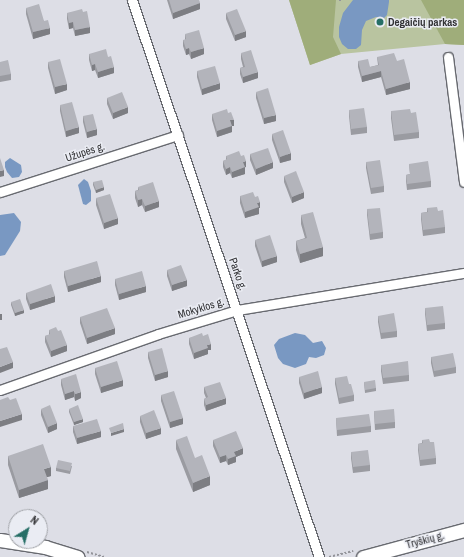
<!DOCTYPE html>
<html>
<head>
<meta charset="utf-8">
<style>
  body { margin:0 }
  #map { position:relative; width:464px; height:557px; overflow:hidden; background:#dddee6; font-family:"Archivo Narrow",sans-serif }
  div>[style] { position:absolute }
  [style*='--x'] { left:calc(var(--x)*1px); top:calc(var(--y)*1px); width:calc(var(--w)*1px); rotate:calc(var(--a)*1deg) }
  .green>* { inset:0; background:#b9c4a0 }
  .forest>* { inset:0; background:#9fad7a }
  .water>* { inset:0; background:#7998c2 }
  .path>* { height:2px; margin-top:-1px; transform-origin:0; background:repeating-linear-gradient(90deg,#93949a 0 2px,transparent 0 4px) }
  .roads { filter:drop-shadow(1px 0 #686a70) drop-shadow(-1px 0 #686a70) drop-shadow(0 1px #686a70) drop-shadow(0 -1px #686a70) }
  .street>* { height:9px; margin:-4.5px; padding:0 4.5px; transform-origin:4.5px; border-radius:4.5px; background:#fff }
  .secondary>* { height:13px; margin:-6.5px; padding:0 6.5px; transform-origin:6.5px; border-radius:6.5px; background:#fff }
  .wall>* { inset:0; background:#9a9ba1 }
  .shaded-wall>* { inset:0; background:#7d7e83 }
  .building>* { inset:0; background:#b3b4bb }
  .dots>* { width:11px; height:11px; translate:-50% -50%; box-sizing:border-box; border:2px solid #eaecf3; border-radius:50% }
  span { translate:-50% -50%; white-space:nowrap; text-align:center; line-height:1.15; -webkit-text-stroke:3px #eaecf3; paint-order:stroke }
  .poi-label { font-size:11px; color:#323235; font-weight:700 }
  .left { translate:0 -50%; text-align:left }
  .street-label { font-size:11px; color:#323235 }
  .north { position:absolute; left:8px; top:509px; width:40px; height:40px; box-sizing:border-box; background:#eaecf3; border:1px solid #a0a2a7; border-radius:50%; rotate:37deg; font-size:11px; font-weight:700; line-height:16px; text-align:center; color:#323235 }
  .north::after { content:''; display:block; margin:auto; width:14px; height:18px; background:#266e66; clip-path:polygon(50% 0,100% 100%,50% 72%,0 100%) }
</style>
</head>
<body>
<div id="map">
  <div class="green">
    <i style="clip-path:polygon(289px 0,464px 0,464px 45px,445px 44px,341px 54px,310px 65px)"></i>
  </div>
  <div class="forest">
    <i style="clip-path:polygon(289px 0,336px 0,333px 37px,341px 54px,310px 65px)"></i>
    <i style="clip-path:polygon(421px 0,464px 0,464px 45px,445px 44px)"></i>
  </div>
  <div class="water">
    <i style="clip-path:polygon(353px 0,389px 0,389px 2px,387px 15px,384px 18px,376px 17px,366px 21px,362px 30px,361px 45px,356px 49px,348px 49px,342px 44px,339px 37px,339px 27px,343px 13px)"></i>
    <i style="clip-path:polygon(10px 158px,21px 165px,22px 172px,19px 177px,12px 178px,7px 172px,5px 167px,5px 162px)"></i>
    <i style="clip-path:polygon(84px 179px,88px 182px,91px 191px,91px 201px,86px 205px,83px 204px,78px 185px)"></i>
    <i style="clip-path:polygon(14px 213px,21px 222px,20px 231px,5px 255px,0 256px,0 215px)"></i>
    <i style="clip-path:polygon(295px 333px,305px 335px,313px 343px,322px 341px,326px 348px,324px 355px,316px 358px,309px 357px,306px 364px,295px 368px,283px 364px,278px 358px,274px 345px,279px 339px)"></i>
  </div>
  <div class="path">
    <i style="--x:340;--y:1;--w:1;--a:-90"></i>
    <i style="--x:87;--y:552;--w:18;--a:16"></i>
    <i style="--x:329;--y:557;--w:25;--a:-14"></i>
  </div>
  <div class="roads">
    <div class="street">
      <i style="--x:132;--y:0;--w:588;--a:71.44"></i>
      <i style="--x:448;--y:57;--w:126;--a:82.7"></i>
      <i style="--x:0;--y:192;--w:187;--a:-17.8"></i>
      <i style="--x:0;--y:390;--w:168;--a:-19.5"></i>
      <i style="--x:158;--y:334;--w:83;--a:-16.9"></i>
      <i style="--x:237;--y:310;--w:230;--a:-9.3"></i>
    </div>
    <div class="secondary">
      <i style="--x:0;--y:540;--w:46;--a:8.8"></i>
      <i style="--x:45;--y:547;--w:34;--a:17"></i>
      <i style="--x:363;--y:557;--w:105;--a:-15"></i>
    </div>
  </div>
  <div class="wall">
    <i style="clip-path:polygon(167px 0,199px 0,200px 9px,173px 19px)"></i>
    <i style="clip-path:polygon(26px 8px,44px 21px,50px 34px,33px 39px,26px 14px)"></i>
    <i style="clip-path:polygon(83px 12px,90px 33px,75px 36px,73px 28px,69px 29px,67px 19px,67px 13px)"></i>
    <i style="clip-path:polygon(226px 13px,246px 37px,235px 41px,226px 19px)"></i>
    <i style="clip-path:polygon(185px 34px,204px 54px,191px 59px,189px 54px,186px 55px,183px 46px,183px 40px,185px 40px)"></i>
    <i style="clip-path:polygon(241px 53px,258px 78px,243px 83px,240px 74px,240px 68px,243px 67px,241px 59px)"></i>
    <i style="clip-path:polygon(89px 54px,108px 57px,114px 73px,98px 78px,95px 70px,92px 71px,89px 60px)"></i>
    <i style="clip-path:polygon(377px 57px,397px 61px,410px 89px,386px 95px,381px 77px,362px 82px,358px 67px,358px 61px,370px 67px,378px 65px)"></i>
    <i style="clip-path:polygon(0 62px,11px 74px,11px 80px,0 82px)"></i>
    <i style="clip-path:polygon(48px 62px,67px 90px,55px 94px,48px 68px)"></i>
    <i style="clip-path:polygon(197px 71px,220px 89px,202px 95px,197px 77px)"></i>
    <i style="clip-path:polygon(256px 92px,276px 121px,264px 124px,256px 98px)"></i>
    <i style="clip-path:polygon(107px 98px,128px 113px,113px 119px,107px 104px)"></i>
    <i style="clip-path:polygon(60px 105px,79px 133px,66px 137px,60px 111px)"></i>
    <i style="clip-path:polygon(349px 110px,367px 127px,367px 133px,351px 135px,349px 116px)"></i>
    <i style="clip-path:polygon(391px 111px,411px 113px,419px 132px,419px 138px,394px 141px,391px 118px)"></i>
    <i style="clip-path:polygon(212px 114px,234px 126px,232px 126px,232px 132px,217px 137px,212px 120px)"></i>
    <i style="clip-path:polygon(83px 116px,97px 135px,87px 138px,83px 122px)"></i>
    <i style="clip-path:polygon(272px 134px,291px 160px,280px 163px,272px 140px)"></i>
    <i style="clip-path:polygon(250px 154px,273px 168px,256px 175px,250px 160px)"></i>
    <i style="clip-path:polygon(226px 156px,241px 156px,246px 167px,245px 167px,245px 174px,232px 178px,230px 173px,226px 175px,223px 167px,223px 161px,226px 160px)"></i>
    <i style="clip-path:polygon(366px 162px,384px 186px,384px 192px,371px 194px,366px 168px)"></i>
    <i style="clip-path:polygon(409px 164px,431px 181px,431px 187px,407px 190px,406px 181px,406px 175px,410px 174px)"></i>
    <i style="clip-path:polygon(284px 176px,304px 198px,292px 203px,284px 182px)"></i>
    <i style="clip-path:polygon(93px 182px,104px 190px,96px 193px,93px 185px)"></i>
    <i style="clip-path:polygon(138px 187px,159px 207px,145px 212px,142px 205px,138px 207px,135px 198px,135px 191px,138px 190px)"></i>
    <i style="clip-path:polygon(240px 196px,255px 197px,260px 208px,259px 208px,259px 214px,245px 218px,240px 203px)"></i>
    <i style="clip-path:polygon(96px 198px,118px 224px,104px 229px,96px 205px)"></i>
    <i style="clip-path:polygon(427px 208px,438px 211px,445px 227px,445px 233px,423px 236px,421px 219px,421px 213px,427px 212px)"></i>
    <i style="clip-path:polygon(367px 209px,383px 232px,383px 238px,370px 240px,367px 215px)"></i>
    <i style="clip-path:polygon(301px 215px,323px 256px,300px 263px,296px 250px,296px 241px,305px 238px,301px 224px)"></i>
    <i style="clip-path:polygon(255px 240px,277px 262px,262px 267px,255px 246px)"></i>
    <i style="clip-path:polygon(167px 270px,187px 286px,172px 291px,167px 276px)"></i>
    <i style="clip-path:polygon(64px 271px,101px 282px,68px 292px,64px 277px)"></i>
    <i style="clip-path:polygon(115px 279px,146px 292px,119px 300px,115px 285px)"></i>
    <i style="clip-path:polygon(26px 293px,55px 302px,30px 310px,26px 299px)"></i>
    <i style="clip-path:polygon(11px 302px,24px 313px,15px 316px,11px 305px)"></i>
    <i style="clip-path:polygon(425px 308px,445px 323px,445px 329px,427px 331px,425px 314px)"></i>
    <i style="clip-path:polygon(378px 316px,397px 331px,397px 337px,381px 339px,378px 322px)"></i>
    <i style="clip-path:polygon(80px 317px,115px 334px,87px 344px,80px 323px)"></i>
    <i style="clip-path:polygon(49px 330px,58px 331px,67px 351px,51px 357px,45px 342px,45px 336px,49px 335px)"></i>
    <i style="clip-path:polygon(203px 336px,211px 350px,208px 350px,208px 354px,194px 359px,189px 344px,189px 338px)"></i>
    <i style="clip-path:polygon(148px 352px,168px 377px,155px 381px,148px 358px)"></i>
    <i style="clip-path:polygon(431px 357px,456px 367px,456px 373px,434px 377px,431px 363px)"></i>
    <i style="clip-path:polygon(381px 365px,409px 375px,409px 381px,383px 384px,381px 371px)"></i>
    <i style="clip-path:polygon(95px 368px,123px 386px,101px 393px,95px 374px)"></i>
    <i style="clip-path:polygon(299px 377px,322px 393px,304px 399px,299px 383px)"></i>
    <i style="clip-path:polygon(335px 378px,354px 395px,354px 401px,339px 404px,335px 384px)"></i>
    <i style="clip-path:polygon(61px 379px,81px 398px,75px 401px,74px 397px,65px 400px,61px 385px)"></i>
    <i style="clip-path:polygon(364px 382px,376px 388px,376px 391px,365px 393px)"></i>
    <i style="clip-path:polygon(204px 387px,226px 404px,206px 411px,204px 405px,204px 399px,206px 398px,204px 393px)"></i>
    <i style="clip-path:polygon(161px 395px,183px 424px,170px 428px,161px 401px)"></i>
    <i style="clip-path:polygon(41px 409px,57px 429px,48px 433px,41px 415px)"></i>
    <i style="clip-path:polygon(69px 409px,83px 422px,74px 425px,69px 412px)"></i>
    <i style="clip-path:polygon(374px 411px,395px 422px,395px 428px,375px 430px)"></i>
    <i style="clip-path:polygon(140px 416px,161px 434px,146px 439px,140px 422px)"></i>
    <i style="clip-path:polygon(336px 418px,371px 426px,371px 432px,337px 436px)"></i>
    <i style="clip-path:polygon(73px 426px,101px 437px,77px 444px,73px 432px)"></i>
    <i style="clip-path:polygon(176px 440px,210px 485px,193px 492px,176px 449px)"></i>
    <i style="clip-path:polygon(213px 440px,243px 454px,236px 457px,236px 462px,228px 465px,226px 461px,220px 463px,213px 446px)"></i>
    <i style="clip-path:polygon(422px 440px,430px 442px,436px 458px,436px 464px,420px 466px,418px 450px,418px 444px,422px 443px)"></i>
    <i style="clip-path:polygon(351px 452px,370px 465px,370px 471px,353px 473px,351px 458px)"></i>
    <i style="clip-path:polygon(8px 456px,51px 476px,47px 477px,48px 489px,19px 498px,8px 465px)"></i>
    <i style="clip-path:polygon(72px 466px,70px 474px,56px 471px,56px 468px)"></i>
  </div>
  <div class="shaded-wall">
    <i style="clip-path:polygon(200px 3px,200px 9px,173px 19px,173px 13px)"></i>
    <i style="clip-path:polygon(73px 22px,73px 28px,69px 29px,69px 23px)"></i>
    <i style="clip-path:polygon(90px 27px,90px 33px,75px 36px,75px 30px)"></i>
    <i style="clip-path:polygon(50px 28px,50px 34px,33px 39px,33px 32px)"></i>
    <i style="clip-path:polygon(246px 31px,246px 37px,235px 41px,235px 35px)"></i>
    <i style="clip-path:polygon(189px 48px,189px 54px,186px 55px,186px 49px)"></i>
    <i style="clip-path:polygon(204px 48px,204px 54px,191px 59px,191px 52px)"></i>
    <i style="clip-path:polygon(95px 64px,95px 70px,92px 71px,92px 65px)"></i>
    <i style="clip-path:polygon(114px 67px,114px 73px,98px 78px,98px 72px)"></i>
    <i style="clip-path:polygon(381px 71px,381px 77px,362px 82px,362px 76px)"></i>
    <i style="clip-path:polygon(258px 72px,258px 78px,243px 83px,243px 77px)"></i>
    <i style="clip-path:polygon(410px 82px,410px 89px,386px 95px,386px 89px)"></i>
    <i style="clip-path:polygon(220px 83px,220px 89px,202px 95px,202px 89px)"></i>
    <i style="clip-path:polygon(67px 84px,67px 90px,55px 94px,55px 87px)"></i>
    <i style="clip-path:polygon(128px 107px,128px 113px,113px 119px,113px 113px)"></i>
    <i style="clip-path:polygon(276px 115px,276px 121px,264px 124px,264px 118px)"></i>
    <i style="clip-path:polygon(230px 120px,234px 120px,234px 126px,232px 126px,232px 132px,217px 137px,217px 131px)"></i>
    <i style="clip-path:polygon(79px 127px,79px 133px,66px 137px,66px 131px)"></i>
    <i style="clip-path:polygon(97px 129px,97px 135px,87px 138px,87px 132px)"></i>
    <i style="clip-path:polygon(291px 153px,291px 160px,280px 163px,280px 157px)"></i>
    <i style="clip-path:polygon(246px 161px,246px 167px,243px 168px,243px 162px)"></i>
    <i style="clip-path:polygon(273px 162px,273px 168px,256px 175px,256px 169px)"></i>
    <i style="clip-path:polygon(230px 167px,230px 173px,226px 175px,226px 169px)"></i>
    <i style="clip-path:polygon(245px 167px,245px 174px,232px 178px,232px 172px)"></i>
    <i style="clip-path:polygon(4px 170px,4px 176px,0 177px,0 171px)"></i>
    <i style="clip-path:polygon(104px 187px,104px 190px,96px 193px,96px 190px)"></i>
    <i style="clip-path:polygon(304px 192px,304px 198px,292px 203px,292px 197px)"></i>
    <i style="clip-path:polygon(142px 199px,142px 205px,138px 207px,138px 200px)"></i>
    <i style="clip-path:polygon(159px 201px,159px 207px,145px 212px,145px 206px)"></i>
    <i style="clip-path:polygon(260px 202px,260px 208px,259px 208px,259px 214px,245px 218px,245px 212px,257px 203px)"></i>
    <i style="clip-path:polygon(118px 218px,118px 224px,104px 229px,104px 223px)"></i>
    <i style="clip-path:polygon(323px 247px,323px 256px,300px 263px,300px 254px)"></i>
    <i style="clip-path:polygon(277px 256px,277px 262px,262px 267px,262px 261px)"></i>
    <i style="clip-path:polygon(101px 276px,101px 282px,68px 292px,68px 286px)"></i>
    <i style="clip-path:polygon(187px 280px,187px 286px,172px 291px,172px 285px)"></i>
    <i style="clip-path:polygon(146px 286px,146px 292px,119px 300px,119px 294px)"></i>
    <i style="clip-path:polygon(55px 296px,55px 302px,30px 310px,30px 304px)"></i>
    <i style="clip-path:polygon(24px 310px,24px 313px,15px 316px,15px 313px)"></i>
    <i style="clip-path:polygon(0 314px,2px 314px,2px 320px,0 320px)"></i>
    <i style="clip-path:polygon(115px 328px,115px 334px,87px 344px,87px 338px)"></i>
    <i style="clip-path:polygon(211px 344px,211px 350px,208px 350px,208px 354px,194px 359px,194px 353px,207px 345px)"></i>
    <i style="clip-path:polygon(67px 345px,67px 351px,51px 357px,51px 351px)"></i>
    <i style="clip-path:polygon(13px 362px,13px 368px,0 373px,0 367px)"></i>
    <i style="clip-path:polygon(168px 371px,168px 377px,155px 381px,155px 375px)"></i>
    <i style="clip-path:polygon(123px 380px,123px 386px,101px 393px,101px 387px)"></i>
    <i style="clip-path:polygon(322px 387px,322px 393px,304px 399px,304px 393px)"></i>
    <i style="clip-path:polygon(74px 391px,74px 397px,65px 400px,65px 394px)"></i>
    <i style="clip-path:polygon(81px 392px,81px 398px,75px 401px,75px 394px)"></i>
    <i style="clip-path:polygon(226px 398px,226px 404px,206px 411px,206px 405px)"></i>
    <i style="clip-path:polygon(22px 414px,22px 420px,0 427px,0 421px)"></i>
    <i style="clip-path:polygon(183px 418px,183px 424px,170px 428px,170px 422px)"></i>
    <i style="clip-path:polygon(83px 419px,83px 422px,74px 425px,74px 422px)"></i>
    <i style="clip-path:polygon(57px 423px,57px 429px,48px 433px,48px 427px)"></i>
    <i style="clip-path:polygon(161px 428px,161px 434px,146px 439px,146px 433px)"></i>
    <i style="clip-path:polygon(124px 429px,124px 432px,111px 436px,111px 433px)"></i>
    <i style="clip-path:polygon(101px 431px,101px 437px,77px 444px,77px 438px)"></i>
    <i style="clip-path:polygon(243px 448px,243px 454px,236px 457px,236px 462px,228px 465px,228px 459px,234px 452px)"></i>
    <i style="clip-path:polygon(226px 455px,226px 461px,220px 463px,220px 457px)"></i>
    <i style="clip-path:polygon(51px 467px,51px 476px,44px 478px,44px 469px)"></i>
    <i style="clip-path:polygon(210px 476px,210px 485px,193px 492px,193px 483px)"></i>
    <i style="clip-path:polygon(48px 480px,48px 489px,19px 498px,19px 490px)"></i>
  </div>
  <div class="building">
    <i style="clip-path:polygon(169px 0,199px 0,200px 3px,173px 13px)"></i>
    <i style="clip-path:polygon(39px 4px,44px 21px,48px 20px,50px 28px,33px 32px,26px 8px)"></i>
    <i style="clip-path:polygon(82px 9px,83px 12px,87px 11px,90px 27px,75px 30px,73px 22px,69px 23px,67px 13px)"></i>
    <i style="clip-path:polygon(237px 9px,246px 31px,235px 35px,226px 13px)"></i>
    <i style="clip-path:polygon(199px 30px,204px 48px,191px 52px,189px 48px,186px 49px,183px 40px,186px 39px,185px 34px)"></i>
    <i style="clip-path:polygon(106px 49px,108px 57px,111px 56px,114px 67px,98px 72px,95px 64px,92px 65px,89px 54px)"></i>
    <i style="clip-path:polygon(251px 50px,258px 72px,243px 77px,240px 68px,245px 67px,241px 53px)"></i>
    <i style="clip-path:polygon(394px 53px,397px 61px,404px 59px,410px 82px,386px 89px,381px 71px,362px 76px,358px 61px,368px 59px,370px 67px,379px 65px,377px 57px)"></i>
    <i style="clip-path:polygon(60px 59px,67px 84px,55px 87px,48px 62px)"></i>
    <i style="clip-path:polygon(8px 60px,11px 74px,0 76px,0 62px)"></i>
    <i style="clip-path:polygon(215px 66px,220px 83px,202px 89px,197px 71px)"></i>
    <i style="clip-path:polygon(268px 88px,276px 115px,264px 118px,256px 92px)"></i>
    <i style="clip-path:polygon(122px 92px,128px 107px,113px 113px,107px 98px)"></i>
    <i style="clip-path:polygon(72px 102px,79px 127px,66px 131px,60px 105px)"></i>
    <i style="clip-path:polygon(364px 108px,367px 127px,351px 129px,349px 110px)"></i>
    <i style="clip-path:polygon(227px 109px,228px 113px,231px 112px,234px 120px,230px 120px,232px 126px,217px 131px,212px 114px)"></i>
    <i style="clip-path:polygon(410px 109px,411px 113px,416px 112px,419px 132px,394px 135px,391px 111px)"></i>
    <i style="clip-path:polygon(93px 114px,97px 129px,87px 132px,83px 116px)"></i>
    <i style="clip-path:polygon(283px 130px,291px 153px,280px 157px,272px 134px)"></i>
    <i style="clip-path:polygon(268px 148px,273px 162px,256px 169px,250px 154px)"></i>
    <i style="clip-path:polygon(239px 151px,241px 156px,244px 155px,246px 161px,243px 162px,245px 167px,232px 172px,230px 167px,226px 169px,223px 161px,227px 159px,226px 156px)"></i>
    <i style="clip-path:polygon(0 158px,4px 170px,0 171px)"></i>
    <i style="clip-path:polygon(380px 160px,384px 186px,371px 188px,366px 162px)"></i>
    <i style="clip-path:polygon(428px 161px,431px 181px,407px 184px,406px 175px,410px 174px,409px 164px)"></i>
    <i style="clip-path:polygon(296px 171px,304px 192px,292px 197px,284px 176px)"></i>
    <i style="clip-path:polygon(102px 180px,104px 187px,96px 190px,93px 182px)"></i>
    <i style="clip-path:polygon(153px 182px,159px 201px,145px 206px,142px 199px,138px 200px,135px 191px,139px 190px,138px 187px)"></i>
    <i style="clip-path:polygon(253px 192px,255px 197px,258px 196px,260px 202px,257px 203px,259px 207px,245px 212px,240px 196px)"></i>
    <i style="clip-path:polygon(110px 194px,118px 218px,104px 223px,96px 198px)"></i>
    <i style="clip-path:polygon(437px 207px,438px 211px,443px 210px,445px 227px,423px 230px,421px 213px,428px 212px,427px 208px)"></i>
    <i style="clip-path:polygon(380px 208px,383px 232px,370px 234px,367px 209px)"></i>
    <i style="clip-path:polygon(313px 212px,323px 247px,300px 254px,296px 241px,307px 238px,301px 215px)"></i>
    <i style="clip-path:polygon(270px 235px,277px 256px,262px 261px,255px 240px)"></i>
    <i style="clip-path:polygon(97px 261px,101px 276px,68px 286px,64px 271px)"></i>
    <i style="clip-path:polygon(181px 265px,187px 280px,172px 285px,167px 270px)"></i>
    <i style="clip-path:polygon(142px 271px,146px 286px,119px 294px,115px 279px)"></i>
    <i style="clip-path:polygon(51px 284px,55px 296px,30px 304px,26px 293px)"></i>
    <i style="clip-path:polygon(20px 299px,24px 310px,15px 313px,11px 302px)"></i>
    <i style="clip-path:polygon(443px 306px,445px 323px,427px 325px,425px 308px)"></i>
    <i style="clip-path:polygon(107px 308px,115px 328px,87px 338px,80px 317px)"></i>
    <i style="clip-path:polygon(394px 313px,397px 331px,381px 333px,378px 316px)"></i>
    <i style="clip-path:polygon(56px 327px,58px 331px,61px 330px,67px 345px,51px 351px,45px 336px,50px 334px,49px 330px)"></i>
    <i style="clip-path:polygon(202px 333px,203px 336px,208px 334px,211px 344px,207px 345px,208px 348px,194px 353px,189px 338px)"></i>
    <i style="clip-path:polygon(7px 347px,13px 362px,0 367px,0 349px)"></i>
    <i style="clip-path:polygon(162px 348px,168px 371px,155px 375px,148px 352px)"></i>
    <i style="clip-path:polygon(453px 353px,456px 367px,434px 371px,431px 357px)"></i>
    <i style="clip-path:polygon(117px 361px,123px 380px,101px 387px,95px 368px)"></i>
    <i style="clip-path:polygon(408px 361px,409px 375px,383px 378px,381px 365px)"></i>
    <i style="clip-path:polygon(318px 371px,322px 387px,304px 393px,299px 377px)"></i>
    <i style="clip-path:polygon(76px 374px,81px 392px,75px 394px,74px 391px,65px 394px,61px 379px)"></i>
    <i style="clip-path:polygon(347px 376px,349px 384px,351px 384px,354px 395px,339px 398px,335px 378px)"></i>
    <i style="clip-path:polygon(375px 380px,376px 388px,365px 390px,364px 382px)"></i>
    <i style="clip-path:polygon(220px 382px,226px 398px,206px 405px,204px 399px,208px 397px,204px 387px)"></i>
    <i style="clip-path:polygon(174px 391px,183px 418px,170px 422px,161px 395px)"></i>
    <i style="clip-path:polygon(8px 397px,10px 400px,16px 398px,22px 414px,0 421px,0 400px)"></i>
    <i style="clip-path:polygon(50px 405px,57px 423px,48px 427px,41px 409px)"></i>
    <i style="clip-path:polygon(78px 405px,83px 419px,74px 422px,69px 409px)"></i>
    <i style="clip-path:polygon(394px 409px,395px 422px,375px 424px,374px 411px)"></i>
    <i style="clip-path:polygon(154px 410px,161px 428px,146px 433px,140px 416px)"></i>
    <i style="clip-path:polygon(369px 414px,371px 426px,337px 430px,336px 418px)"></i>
    <i style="clip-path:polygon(97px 419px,101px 431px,77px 438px,73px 426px)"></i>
    <i style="clip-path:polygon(123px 423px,124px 429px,111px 433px,109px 428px)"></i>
    <i style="clip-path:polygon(236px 431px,243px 448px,234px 452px,236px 456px,228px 459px,226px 455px,220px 457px,213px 440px)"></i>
    <i style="clip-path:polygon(187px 436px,195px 458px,202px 455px,210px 476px,193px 483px,176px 440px)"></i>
    <i style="clip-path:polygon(429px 439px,430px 442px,434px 442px,436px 458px,420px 460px,418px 444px,423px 443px,422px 440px)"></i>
    <i style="clip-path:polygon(43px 444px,51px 467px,44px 469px,48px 480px,19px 490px,8px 456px)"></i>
    <i style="clip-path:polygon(368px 450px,370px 465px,353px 467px,351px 452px)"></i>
    <i style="clip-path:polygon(58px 460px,72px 463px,70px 471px,56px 468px)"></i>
  </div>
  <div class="dots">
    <i style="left:380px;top:22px;background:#266e66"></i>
  </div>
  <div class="poi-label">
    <span class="left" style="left:388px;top:22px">Degaičių parkas</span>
  </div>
  <div class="street-label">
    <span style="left:85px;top:152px;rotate:-18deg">Užupės g.</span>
    <span style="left:238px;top:274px;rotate:71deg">Parko g.</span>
    <span style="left:201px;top:308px;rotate:-17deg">Mokyklos g.</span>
    <span style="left:425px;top:540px;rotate:-15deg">Tryškių g.</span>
  </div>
  <div class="north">N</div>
</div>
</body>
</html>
